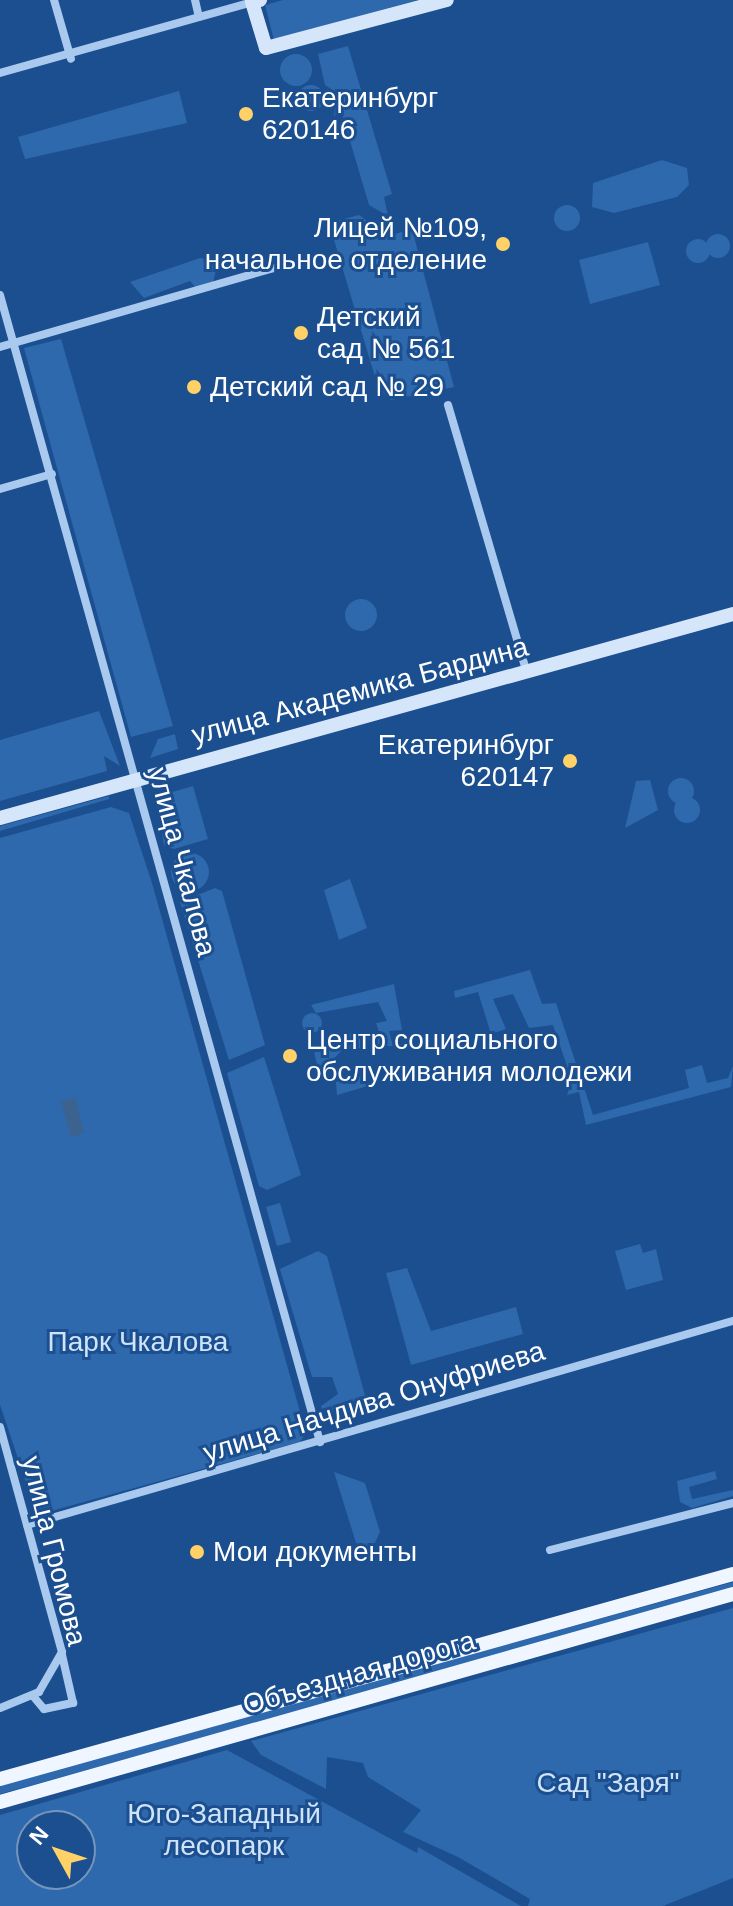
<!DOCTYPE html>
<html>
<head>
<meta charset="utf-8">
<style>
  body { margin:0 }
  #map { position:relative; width:733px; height:1906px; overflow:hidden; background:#1b4f8f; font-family:Arial,sans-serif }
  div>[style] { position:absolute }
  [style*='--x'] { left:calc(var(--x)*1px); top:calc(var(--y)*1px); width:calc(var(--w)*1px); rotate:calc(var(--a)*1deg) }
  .green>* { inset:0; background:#2e69ad }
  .round { border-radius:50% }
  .water>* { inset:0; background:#3c6290 }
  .street>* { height:8px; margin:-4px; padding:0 4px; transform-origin:4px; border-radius:4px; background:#a9c9ee }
  .secondary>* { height:14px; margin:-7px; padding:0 7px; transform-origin:7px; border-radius:7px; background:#d6e6fa }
  .primary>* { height:14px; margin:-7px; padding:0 7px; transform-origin:7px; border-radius:7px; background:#f0f6ff }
  .dots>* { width:22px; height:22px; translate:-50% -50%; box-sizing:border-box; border:4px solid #1b4f8f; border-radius:50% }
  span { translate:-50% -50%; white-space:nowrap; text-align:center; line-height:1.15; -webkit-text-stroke:6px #1b4f8f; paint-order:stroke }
  .poi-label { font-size:28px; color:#fff }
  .left { translate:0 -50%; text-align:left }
  .right { translate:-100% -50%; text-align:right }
  .street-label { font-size:28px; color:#fff }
  .park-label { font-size:28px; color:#cfe3fa }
  .north { position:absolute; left:16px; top:1810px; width:80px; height:80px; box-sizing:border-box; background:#1b4f8f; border:2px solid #7695bc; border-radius:50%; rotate:310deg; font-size:22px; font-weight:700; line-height:32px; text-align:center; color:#fff }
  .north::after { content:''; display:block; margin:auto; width:28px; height:36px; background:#ffd166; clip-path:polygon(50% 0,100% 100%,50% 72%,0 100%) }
</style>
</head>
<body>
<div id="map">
  <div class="green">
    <i style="clip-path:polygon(283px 0,417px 0,274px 40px,265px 5px)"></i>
    <i style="clip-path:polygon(348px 46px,392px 194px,384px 197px,388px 216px,369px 205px,342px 114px,334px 116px,337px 93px,325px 85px,318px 54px)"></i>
    <i class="round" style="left:280px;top:54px;width:32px;height:32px"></i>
    <i class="round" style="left:298px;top:85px;width:26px;height:26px"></i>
    <i style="clip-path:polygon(179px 91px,187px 123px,25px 159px,18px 137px)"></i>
    <i style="clip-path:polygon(662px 160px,687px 168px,689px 185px,677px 197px,614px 213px,592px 207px,593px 183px)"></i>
    <i class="round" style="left:554px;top:205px;width:26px;height:26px"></i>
    <i style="clip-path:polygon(359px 215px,388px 236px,412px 229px,454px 387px,391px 400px,378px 387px,329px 223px)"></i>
    <i class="round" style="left:706px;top:234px;width:24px;height:24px"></i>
    <i class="round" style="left:686px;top:239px;width:24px;height:24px"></i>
    <i style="clip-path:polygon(648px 242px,660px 285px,590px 304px,579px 260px)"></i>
    <i style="clip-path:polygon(200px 258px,218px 261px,213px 283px,195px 287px,190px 281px,144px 298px,130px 282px)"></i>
    <i style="clip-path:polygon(61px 339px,173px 726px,131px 737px,24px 348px)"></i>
    <i class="round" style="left:345px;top:599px;width:32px;height:32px"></i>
    <i style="clip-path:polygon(99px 711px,120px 766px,104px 756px,107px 771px,0 801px,0 740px)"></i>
    <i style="clip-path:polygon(175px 734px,178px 749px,150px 758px,158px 739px)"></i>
    <i class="round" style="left:668px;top:778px;width:26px;height:26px"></i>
    <i style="clip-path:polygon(650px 780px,658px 810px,625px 828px,636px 781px)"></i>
    <i style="clip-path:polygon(193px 786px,208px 839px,174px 849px,164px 845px,155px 797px)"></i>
    <i style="clip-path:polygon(109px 796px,109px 799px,0 831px,0 826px)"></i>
    <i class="round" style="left:674px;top:797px;width:26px;height:26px"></i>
    <i style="clip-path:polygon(111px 807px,129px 813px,152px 883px,306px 1433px,300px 1442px,37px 1515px,0 1405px,0 838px)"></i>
    <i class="round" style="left:171px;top:853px;width:38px;height:38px"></i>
    <i style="clip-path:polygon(350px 879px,367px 928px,339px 940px,324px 890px)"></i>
    <i style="clip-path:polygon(215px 888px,222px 891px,265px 1045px,229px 1060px,180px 902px)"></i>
    <i style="clip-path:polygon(530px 970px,542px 1004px,556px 1003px,593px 1115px,689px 1088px,685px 1070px,702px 1065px,707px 1083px,728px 1078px,733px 1066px,731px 1087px,586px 1125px,579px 1092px,567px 1095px,572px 1081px,553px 1025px,529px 1028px,513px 994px,493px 999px,506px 1029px,491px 1034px,478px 992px,455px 998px,454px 991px)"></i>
    <i style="clip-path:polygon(394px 984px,402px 1030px,389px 1031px,393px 1046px,373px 1046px,367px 1037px,379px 1032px,376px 1023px,387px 1021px,378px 1002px,316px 1013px,311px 1005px)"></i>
    <i class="round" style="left:302px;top:1013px;width:20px;height:20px"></i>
    <i class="round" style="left:345px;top:1032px;width:18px;height:18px"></i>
    <i style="clip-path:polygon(335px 1033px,341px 1051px,319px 1075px,314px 1051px,323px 1036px)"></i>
    <i style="clip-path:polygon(264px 1057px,301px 1175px,267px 1190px,259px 1186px,227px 1073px)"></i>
    <i style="clip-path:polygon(363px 1075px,368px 1086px,337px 1095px,336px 1082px)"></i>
    <i style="clip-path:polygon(280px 1203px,291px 1242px,277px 1246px,266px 1207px)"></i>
    <i style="clip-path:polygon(640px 1244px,643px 1253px,656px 1249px,663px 1280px,626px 1290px,615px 1251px)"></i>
    <i style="clip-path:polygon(318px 1251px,327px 1256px,369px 1410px,325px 1422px,321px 1406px,338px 1394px,332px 1377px,312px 1377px,280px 1269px)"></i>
    <i style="clip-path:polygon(407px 1268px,431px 1331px,516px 1307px,523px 1334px,411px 1365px,386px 1273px)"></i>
    <i style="clip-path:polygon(715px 1471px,717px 1479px,689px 1487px,692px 1499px,733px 1490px,733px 1496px,692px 1508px,680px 1502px,677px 1481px)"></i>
    <i style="clip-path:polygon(334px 1472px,365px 1483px,380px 1532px,372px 1549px,356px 1543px)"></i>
    <i style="clip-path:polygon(733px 1582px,733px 1591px,0 1794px,0 1785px)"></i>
    <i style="clip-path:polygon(733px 1608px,733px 1878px,663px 1906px,528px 1906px,530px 1899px,458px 1857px,403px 1832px,421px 1810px,368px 1777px,363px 1763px,327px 1757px,326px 1789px,261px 1755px,251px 1741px)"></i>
    <i style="clip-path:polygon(evenodd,227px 1750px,417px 1853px,418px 1847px,521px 1906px,0 1906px,0 1815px,227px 1750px,32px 1826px,80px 1826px,80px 1874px,32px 1874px,32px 1826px)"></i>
  </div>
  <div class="water">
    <i style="clip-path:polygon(75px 1098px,84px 1133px,71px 1137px,61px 1101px)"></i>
  </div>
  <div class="street">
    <i style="--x:54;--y:0;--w:61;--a:73.9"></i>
    <i style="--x:195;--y:0;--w:17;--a:77"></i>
    <i style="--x:0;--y:73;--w:262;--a:-15.7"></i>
    <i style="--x:0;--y:295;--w:1191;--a:74.41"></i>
    <i style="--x:0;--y:347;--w:291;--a:-16.1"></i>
    <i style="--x:448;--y:405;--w:279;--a:73.6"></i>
    <i style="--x:0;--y:489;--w:54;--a:-16.1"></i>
    <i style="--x:0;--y:1427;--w:233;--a:74.6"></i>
    <i style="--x:62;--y:1652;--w:46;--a:119.9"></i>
    <i style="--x:39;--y:1692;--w:42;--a:157.7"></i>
    <i style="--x:27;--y:1525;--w:735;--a:-16.12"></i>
    <i style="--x:550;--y:1550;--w:189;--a:-14.4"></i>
    <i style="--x:33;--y:1696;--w:17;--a:50"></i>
    <i style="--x:44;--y:1709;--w:30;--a:-12"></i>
    <i style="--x:73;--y:1703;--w:49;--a:-102.9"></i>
  </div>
  <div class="secondary">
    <i style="--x:260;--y:0;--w:8;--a:166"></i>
    <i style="--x:252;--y:2;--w:48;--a:73.1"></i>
    <i style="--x:266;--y:48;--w:187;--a:-14.9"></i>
    <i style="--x:0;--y:818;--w:761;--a:-15.55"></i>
  </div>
  <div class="primary">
    <i style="--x:0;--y:1779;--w:761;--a:-15.62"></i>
    <i style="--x:0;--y:1802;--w:762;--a:-15.84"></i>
  </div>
  <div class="dots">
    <i style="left:246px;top:114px;background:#ffd166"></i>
    <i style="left:503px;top:244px;background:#ffd166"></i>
    <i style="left:301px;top:333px;background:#ffd166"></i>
    <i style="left:194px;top:387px;background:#ffd166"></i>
    <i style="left:570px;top:761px;background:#ffd166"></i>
    <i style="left:290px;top:1056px;background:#ffd166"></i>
    <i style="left:197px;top:1552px;background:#ffd166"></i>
  </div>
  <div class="poi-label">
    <span class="left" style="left:262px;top:114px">Екатеринбург<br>620146</span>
    <span class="right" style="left:487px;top:244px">Лицей №109,<br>начальное отделение</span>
    <span class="left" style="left:317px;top:333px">Детский<br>сад № 561</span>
    <span class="left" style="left:210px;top:387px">Детский сад № 29</span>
    <span class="right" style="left:554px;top:761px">Екатеринбург<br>620147</span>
    <span class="left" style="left:306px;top:1056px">Центр социального<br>обслуживания молодежи</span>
    <span class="left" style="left:213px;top:1552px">Мои документы</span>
  </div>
  <div class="street-label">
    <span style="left:360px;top:691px;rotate:-15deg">улица Академика Бардина</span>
    <span style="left:182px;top:862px;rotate:75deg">улица Чкалова</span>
    <span style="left:374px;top:1402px;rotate:-17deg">улица Начдива Онуфриева</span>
    <span style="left:54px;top:1551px;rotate:76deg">улица Громова</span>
    <span style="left:359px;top:1673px;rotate:-16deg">Объездная дорога</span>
  </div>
  <div class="park-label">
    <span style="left:138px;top:1342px">Парк Чкалова</span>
    <span style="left:608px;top:1783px">Сад "Заря"</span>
    <span style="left:224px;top:1830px">Юго-Западный<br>лесопарк</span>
  </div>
  <div class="north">N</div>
</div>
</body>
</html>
